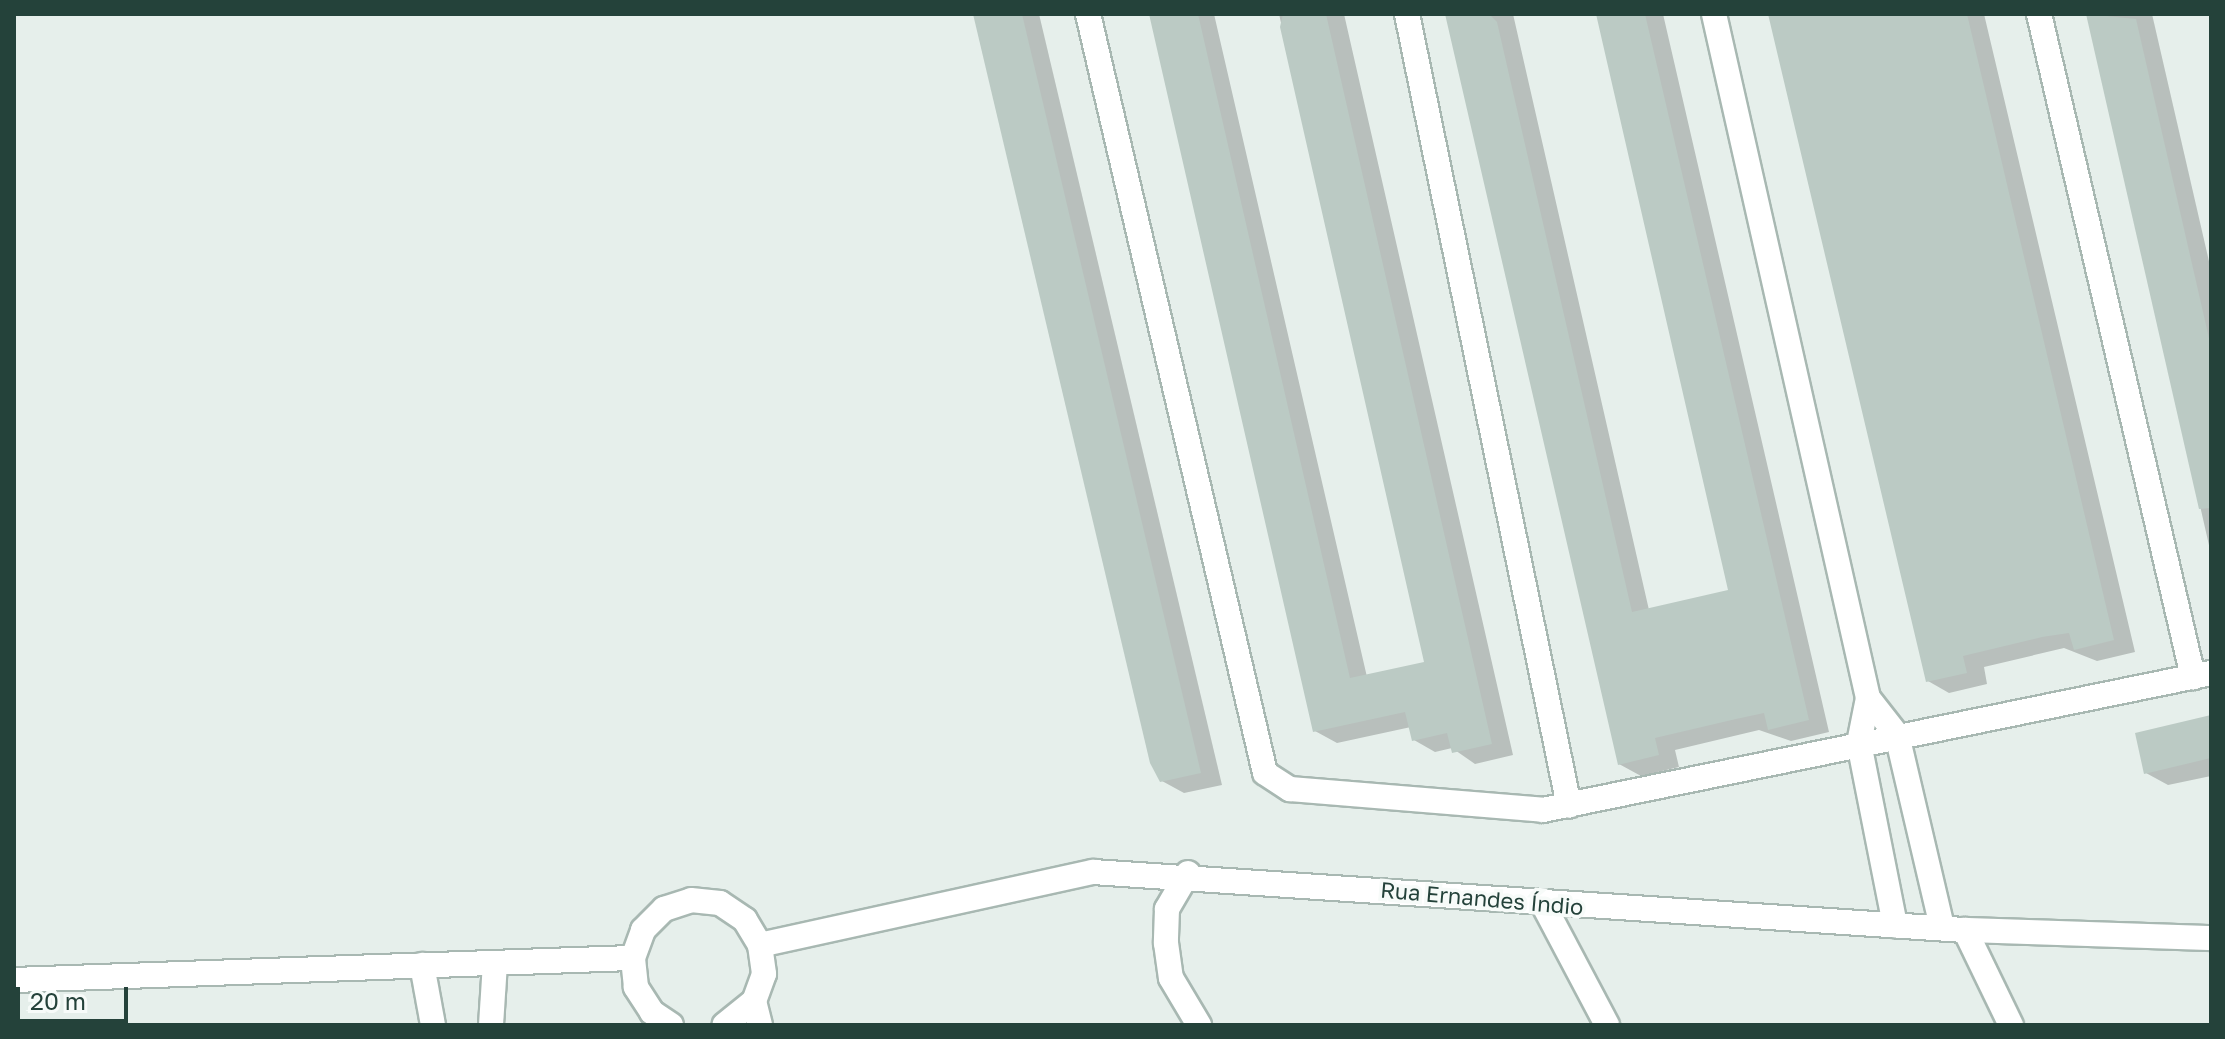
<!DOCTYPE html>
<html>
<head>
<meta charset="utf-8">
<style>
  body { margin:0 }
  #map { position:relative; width:2225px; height:1039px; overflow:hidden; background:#e6efeb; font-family:"Golos Text",sans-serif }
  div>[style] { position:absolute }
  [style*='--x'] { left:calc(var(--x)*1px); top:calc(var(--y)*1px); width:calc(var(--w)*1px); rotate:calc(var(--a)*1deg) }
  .shadow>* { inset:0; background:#0003 }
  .building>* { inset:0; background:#bbcac4 }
  .roads { filter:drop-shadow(2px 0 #a8b8b2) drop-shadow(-2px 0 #a8b8b2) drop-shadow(0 2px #a8b8b2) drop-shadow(0 -2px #a8b8b2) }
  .minor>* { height:24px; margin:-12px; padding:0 12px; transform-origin:12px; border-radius:12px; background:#fff }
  span { translate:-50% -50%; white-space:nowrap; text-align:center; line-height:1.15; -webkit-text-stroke:7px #f7fbf9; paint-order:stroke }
  .street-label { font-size:22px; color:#24423a }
  .frame { position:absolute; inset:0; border:16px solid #24423a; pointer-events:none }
  .scale { position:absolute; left:16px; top:987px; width:112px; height:36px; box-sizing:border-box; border:4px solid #24423a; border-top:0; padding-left:10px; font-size:24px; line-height:28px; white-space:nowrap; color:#24423a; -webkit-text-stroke:6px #f7fbf9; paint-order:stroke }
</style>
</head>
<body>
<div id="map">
  <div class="shadow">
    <i style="clip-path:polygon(974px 14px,1039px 14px,1222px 785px,1184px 793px,1162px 781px)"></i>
    <i style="clip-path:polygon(1151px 14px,1214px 14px,1367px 677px,1427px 663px,1279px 14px,1344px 14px,1513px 755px,1475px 764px,1452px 748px,1435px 752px,1414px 740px,1411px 727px,1337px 743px,1315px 731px)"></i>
    <i style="clip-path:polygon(1448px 14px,1513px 14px,1649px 610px,1731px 592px,1598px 14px,1663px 14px,1829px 732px,1791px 741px,1759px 730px,1675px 750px,1679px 767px,1641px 776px,1619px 764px)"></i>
    <i style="clip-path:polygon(1771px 14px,1984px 14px,2135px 652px,2097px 661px,2064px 648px,1984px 667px,1987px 684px,1949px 693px,1928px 681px)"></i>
    <i style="clip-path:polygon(2088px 14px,2152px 14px,2211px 270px,2211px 554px)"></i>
    <i style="clip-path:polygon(2211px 718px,2211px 776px,2168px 785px,2146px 773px)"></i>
  </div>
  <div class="building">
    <i style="clip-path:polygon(973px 14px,1022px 14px,1201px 773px,1160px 782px,1150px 763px)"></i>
    <i style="clip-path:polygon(1149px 14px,1198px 14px,1350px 678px,1424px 662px,1280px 27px,1283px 14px,1326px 14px,1492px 744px,1452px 753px,1447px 733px,1412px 741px,1405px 712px,1313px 732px)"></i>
    <i style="clip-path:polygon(1445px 14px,1489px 14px,1497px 22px,1632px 612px,1728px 590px,1596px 14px,1645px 14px,1809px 720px,1768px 730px,1764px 713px,1736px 719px,1655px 738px,1659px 755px,1618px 765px)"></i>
    <i style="clip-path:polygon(1768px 14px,1967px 14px,2114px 640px,2074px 650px,2069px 633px,2042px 637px,1963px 656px,1967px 673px,1926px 682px)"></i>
    <i style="clip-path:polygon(2086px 14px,2136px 19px,2211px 347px,2211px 508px,2199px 509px)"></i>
    <i style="clip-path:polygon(2211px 715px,2211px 758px,2144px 774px,2135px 733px)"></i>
  </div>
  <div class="roads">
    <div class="minor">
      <i style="--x:1088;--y:14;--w:779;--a:76.87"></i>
      <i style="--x:1265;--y:773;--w:30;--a:33"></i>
      <i style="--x:1290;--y:789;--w:254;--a:4.7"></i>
      <i style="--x:1543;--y:810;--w:682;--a:-11.59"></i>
      <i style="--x:1407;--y:14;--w:808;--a:78.44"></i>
      <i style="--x:1714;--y:14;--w:701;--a:77.31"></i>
      <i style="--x:1868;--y:698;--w:46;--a:101.3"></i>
      <i style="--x:1859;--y:743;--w:186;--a:78.8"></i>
      <i style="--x:2039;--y:14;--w:681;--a:76.92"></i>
      <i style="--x:1868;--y:698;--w:47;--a:51.9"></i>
      <i style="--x:1897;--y:735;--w:197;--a:76.8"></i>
      <i style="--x:1188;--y:873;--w:42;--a:120.3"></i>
      <i style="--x:1167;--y:909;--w:34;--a:92"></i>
      <i style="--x:1166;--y:943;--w:35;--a:82"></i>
      <i style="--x:1171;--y:978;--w:55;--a:59.2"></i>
      <i style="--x:1543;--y:904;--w:137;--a:62.1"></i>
      <i style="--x:1965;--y:930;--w:106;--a:64.2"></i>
      <i style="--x:760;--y:945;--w:341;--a:-12.4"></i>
      <i style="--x:1093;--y:872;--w:874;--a:3.81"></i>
      <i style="--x:1965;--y:930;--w:246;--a:1.9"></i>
      <i style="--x:422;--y:965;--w:61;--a:79.6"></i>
      <i style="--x:14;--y:980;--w:619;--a:-2.04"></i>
      <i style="--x:754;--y:1001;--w:25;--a:76"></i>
      <i style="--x:491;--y:1025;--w:62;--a:-86.3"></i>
      <i style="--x:671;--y:1025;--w:23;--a:-146"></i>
      <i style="--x:652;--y:1012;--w:30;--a:-123"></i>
      <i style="--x:636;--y:987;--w:29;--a:-96"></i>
      <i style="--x:633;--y:958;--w:30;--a:-70"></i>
      <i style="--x:643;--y:930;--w:30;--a:-45"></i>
      <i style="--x:664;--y:909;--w:28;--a:-18"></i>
      <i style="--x:691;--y:900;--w:29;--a:6"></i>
      <i style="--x:720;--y:903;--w:30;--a:34"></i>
      <i style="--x:745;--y:920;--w:29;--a:59"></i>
      <i style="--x:760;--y:945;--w:29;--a:82"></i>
      <i style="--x:764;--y:974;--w:29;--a:110"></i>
      <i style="--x:754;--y:1001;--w:38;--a:141"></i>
    </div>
  </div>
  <div class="street-label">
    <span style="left:1482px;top:898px;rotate:5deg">Rua Ernandes Índio</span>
  </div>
  <div class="frame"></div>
  <div class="scale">20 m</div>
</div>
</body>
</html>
